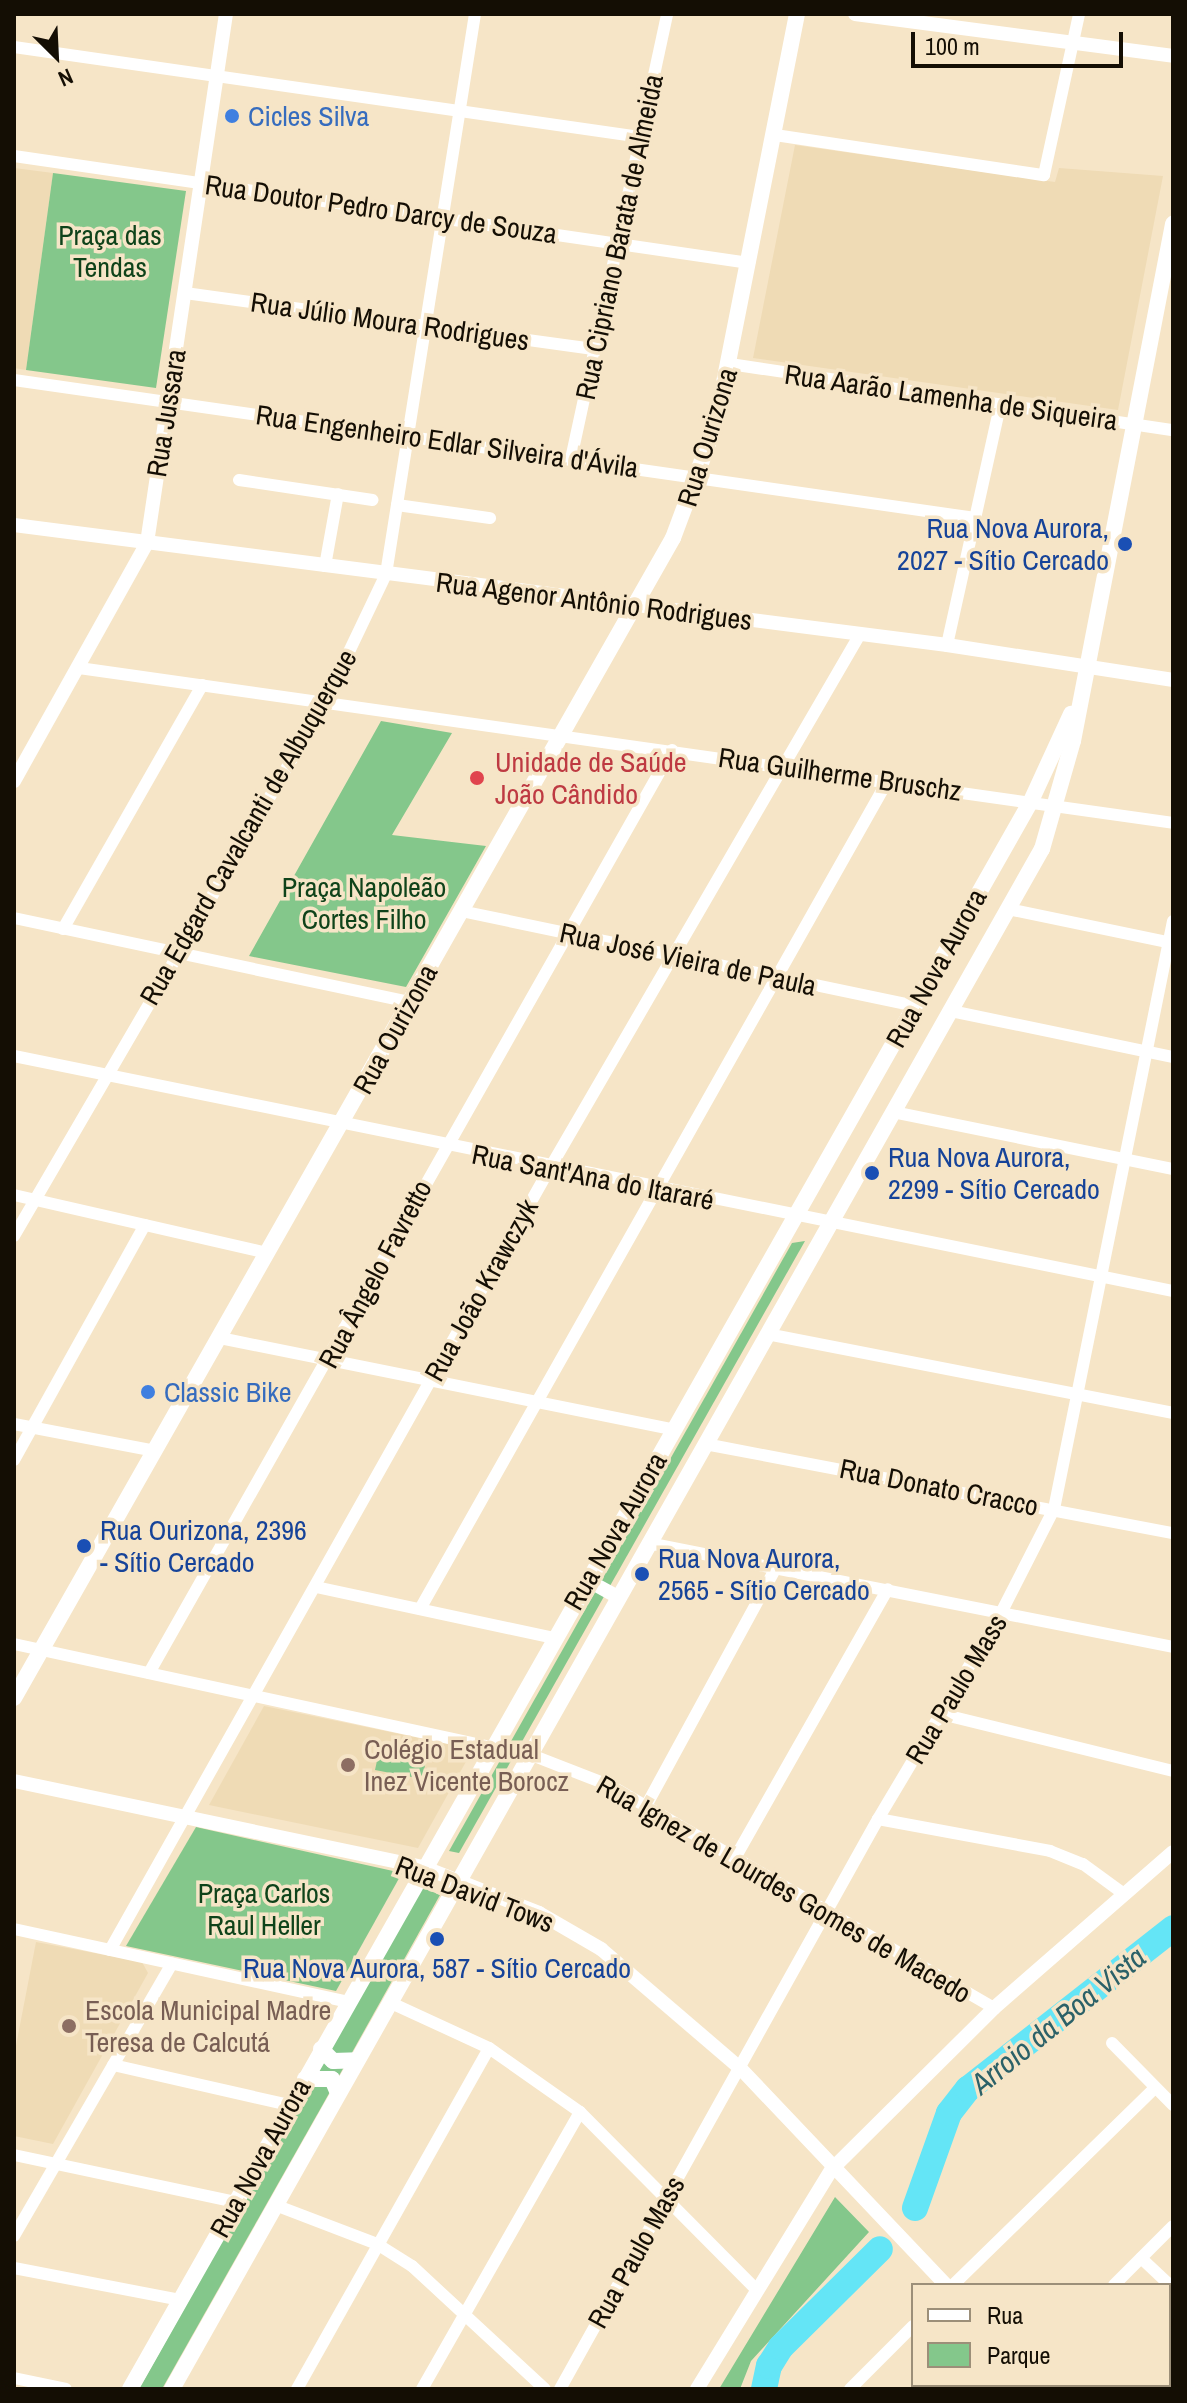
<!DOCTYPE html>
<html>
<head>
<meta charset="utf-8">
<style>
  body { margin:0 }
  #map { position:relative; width:1187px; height:2403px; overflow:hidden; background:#f6e5c7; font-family:"Archivo Narrow",sans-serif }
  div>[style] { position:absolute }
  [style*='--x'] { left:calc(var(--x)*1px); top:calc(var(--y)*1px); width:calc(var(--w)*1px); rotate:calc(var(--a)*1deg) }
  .built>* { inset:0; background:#efdbb5 }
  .green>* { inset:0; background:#84c78b }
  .river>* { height:26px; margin:-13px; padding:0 13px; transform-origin:13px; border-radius:13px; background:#64e5f6 }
  .minor>* { height:12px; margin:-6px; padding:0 6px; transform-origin:6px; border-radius:6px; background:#fff }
  .tertiary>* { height:14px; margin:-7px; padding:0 7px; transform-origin:7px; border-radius:7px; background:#fff }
  .secondary>* { height:16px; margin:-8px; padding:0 8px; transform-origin:8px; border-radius:8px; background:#fff }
  .dots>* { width:22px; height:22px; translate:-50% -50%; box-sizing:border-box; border:4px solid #f6e5c7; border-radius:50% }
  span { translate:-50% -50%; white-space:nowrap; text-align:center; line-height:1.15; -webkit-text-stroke:7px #f6e5c7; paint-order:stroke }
  .shop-label { font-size:28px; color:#366cbe }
  .left { translate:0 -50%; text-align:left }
  .street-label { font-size:28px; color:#140e04 }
  .park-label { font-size:28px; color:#0f431a }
  .transit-label { font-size:28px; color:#164399 }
  .right { translate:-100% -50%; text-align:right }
  .health-label { font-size:28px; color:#be3a42 }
  .education-label { font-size:28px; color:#785e54 }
  .water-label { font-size:30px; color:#2b6168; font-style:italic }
  .frame { position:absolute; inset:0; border:16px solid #140e04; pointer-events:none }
  .legend { position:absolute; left:911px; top:2283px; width:260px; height:104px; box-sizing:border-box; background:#f6e5c7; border:2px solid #9c8f79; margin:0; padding:10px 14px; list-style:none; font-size:24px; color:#140e04 }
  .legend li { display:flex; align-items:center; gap:16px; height:40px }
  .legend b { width:40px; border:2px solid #9c8f79 }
  .north { position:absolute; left:16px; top:16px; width:80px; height:80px; -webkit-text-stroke:6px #f6e5c7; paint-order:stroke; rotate:156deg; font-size:22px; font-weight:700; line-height:32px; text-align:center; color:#140e04 }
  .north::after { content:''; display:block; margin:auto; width:28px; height:36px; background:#140e04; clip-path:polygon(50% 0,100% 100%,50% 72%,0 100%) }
  .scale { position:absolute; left:911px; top:32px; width:212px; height:36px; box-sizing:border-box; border:4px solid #140e04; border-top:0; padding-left:10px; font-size:24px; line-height:28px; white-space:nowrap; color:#140e04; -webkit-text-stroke:6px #f6e5c7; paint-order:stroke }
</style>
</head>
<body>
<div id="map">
  <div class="built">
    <i style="clip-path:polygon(795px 145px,1055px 182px,1059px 168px,1163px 176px,1118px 410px,753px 358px)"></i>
    <i style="clip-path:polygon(14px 168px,53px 173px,26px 370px,14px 368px)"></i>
    <i style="clip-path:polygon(264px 1706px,473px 1749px,418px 1848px,209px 1805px)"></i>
    <i style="clip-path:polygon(36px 1942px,142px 1962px,148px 1973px,53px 2144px,14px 2136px,14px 2056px)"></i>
  </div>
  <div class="green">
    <i style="clip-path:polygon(53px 173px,186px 191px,156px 388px,26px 370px)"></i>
    <i style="clip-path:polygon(381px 721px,452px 733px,392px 835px,486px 846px,406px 987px,249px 956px)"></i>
    <i style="clip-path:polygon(805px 1241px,459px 1853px,449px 1851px,792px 1243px)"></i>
    <i style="clip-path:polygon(381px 1742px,428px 1752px,422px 1779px,375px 1770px)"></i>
    <i style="clip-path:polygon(196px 1827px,402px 1873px,336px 1991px,126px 1946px)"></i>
    <i style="clip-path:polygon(421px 1887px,440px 1895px,335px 2083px,162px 2389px,139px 2389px)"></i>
    <i style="clip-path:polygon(835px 2197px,869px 2232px,751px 2361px,740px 2389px,719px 2389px)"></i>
  </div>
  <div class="river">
    <i style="--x:915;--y:2208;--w:101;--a:-70.3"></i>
    <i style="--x:949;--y:2113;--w:31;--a:-52"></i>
    <i style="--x:968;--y:2089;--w:261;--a:-38.1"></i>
    <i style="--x:764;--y:2389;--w:24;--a:-78"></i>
    <i style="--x:769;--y:2366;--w:22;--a:-58"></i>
    <i style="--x:781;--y:2347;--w:139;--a:-44.7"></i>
  </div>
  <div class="minor">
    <i style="--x:14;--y:47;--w:632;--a:8.18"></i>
    <i style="--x:775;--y:135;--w:272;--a:8.5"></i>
    <i style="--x:1044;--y:175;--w:165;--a:-77.7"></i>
    <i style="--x:14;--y:156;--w:743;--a:8.28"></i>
    <i style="--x:185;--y:293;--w:414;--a:7.8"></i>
    <i style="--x:730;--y:364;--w:448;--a:8.5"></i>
    <i style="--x:14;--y:380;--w:971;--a:8.17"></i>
    <i style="--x:571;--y:459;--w:455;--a:-77.8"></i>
    <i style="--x:239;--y:480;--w:135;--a:8.5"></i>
    <i style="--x:397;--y:505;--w:94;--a:8"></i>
    <i style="--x:325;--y:566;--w:73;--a:-79.8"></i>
    <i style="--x:947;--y:645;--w:246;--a:-77.5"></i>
    <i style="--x:79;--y:668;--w:1105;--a:8.06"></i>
    <i style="--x:1008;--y:909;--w:163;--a:11.7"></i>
    <i style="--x:461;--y:911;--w:465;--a:11.8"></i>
    <i style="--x:14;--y:918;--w:405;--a:12"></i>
    <i style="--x:63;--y:929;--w:281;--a:-60.3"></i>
    <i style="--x:951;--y:1011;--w:227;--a:11.7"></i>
    <i style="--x:14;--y:1056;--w:1183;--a:11.46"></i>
    <i style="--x:893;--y:1112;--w:286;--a:11.5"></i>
    <i style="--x:14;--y:1195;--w:261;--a:12.9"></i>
    <i style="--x:14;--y:1236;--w:618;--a:-59.78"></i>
    <i style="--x:325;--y:702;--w:142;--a:-64.5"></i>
    <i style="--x:386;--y:574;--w:567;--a:-80.97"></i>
    <i style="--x:767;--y:1334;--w:414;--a:11"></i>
    <i style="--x:220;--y:1338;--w:462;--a:11.4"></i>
    <i style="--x:14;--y:1424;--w:144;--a:10.8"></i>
    <i style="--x:705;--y:1444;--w:476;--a:10.8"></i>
    <i style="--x:14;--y:1460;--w:269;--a:-60.9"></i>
    <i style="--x:648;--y:1543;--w:535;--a:11.2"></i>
    <i style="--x:316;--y:1587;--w:243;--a:12.1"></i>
    <i style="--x:420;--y:1609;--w:952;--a:-60.55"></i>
    <i style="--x:14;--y:1644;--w:489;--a:12.2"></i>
    <i style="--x:149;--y:1673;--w:1061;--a:-60.46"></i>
    <i style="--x:941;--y:1714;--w:239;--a:13.8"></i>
    <i style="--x:529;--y:1754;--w:88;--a:21.3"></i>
    <i style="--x:611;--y:1786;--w:443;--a:30.1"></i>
    <i style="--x:646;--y:1806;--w:271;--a:-61.4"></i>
    <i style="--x:878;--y:1819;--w:175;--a:10.5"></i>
    <i style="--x:1050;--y:1851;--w:35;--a:22"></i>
    <i style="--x:1083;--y:1864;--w:51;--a:36.2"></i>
    <i style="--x:735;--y:1858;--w:309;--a:-60.4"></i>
    <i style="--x:14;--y:1929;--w:342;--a:12.3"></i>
    <i style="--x:110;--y:1950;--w:897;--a:-60.64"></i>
    <i style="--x:550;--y:1168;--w:617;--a:-59.86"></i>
    <i style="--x:389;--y:2002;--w:110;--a:24.7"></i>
    <i style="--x:489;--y:2048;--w:111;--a:35.1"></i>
    <i style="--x:580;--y:2112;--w:248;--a:45.2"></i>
    <i style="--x:1112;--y:2043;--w:87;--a:45.5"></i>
    <i style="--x:113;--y:2065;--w:180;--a:12.8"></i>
    <i style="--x:14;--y:2155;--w:226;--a:12"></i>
    <i style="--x:275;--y:2205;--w:109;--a:20.9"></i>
    <i style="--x:377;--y:2244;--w:41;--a:32.2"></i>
    <i style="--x:412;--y:2266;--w:181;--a:42.8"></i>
    <i style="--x:14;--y:2236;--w:315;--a:-59.9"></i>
    <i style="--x:1141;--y:2258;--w:44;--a:43.2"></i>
    <i style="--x:14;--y:2268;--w:169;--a:10.9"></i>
    <i style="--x:953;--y:2285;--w:282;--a:-44.3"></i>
    <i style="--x:1114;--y:2285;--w:83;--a:-45"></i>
    <i style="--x:14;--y:2378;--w:53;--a:11.9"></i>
    <i style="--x:297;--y:2389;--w:391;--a:-60.6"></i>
    <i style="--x:422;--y:2389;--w:319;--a:-60.3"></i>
    <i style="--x:560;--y:2389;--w:653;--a:-60.84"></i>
    <i style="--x:878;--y:1819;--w:242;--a:-59.2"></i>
    <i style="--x:1002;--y:1611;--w:114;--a:-63"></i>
    <i style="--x:1054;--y:1509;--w:600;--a:-78.56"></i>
    <i style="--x:850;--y:2389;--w:89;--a:-45"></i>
    <i style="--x:1009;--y:2389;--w:6;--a:-45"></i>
  </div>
  <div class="tertiary">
    <i style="--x:855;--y:14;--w:321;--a:7.5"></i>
    <i style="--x:14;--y:525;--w:941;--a:7.33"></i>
    <i style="--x:947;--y:645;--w:229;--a:8.8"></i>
    <i style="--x:14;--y:781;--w:273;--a:-60.8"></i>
    <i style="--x:147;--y:543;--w:535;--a:-81.51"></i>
    <i style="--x:587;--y:1580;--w:35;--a:29"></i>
    <i style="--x:14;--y:1781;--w:418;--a:11.9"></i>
    <i style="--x:423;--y:1867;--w:125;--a:21.6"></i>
    <i style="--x:539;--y:1913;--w:72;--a:30.1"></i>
    <i style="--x:601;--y:1949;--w:184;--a:40.6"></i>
    <i style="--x:741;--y:2069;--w:298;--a:46.5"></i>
    <i style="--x:1043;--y:2385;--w:6;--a:45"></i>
    <i style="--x:697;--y:2389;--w:258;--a:-58.5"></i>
    <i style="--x:832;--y:2169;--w:228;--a:-44.8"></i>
    <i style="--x:994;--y:2008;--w:237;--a:-41.1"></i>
  </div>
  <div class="secondary">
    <i style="--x:14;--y:1698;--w:1334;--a:-60.4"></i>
    <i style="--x:673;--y:538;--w:123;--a:-69.5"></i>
    <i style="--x:716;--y:423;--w:417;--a:-78.8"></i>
    <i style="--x:321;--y:2049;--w:17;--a:45"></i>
    <i style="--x:333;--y:2061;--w:24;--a:-2"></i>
    <i style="--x:305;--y:2079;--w:27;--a:0"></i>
    <i style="--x:332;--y:2079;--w:15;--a:67"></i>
    <i style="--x:130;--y:2389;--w:1826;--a:-60.43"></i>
    <i style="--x:1031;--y:801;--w:96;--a:-65.3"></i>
    <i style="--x:172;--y:2389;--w:1769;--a:-60.54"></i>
    <i style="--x:1042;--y:849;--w:112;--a:-74"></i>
    <i style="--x:1073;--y:741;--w:527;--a:-79.05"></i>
  </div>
  <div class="dots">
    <i style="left:232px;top:116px;background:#3f7fe0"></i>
    <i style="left:1125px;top:544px;background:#1a4fb4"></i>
    <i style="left:477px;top:778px;background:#e0444e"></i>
    <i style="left:872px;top:1173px;background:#1a4fb4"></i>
    <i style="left:148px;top:1392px;background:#3f7fe0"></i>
    <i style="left:84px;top:1546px;background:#1a4fb4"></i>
    <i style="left:642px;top:1574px;background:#1a4fb4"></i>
    <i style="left:348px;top:1765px;background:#8d6e63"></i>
    <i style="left:437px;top:1939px;background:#1a4fb4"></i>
    <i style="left:69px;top:2026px;background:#8d6e63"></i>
  </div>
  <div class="shop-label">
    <span class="left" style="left:248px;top:116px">Cicles Silva</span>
    <span class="left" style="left:164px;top:1392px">Classic Bike</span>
  </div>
  <div class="street-label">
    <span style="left:381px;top:209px;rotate:8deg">Rua Doutor Pedro Darcy de Souza</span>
    <span style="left:619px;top:237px;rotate:-78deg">Rua Cipriano Barata de Almeida</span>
    <span style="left:390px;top:321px;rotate:8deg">Rua Júlio Moura Rodrigues</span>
    <span style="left:951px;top:397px;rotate:8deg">Rua Aarão Lamenha de Siqueira</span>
    <span style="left:166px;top:413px;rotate:-81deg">Rua Jussara</span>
    <span style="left:707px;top:437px;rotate:-73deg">Rua Ourizona</span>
    <span style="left:447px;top:441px;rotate:8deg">Rua Engenheiro Edlar Silveira d'Ávila</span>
    <span style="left:594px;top:601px;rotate:7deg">Rua Agenor Antônio Rodrigues</span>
    <span style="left:840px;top:774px;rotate:8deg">Rua Guilherme Bruschz</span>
    <span style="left:248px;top:827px;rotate:-60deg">Rua Edgard Cavalcanti de Albuquerque</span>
    <span style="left:688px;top:959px;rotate:12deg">Rua José Vieira de Paula</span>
    <span style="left:936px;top:968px;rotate:-61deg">Rua Nova Aurora</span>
    <span style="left:395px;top:1029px;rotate:-61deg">Rua Ourizona</span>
    <span style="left:593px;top:1177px;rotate:11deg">Rua Sant'Ana do Itararé</span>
    <span style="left:375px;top:1274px;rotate:-62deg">Rua Ângelo Favretto</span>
    <span style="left:481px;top:1290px;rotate:-61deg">Rua João Krawczyk</span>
    <span style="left:939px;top:1487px;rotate:11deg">Rua Donato Cracco</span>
    <span style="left:615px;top:1531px;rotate:-60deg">Rua Nova Aurora</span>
    <span style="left:956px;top:1689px;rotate:-59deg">Rua Paulo Mass</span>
    <span style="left:784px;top:1889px;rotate:30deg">Rua Ignez de Lourdes Gomes de Macedo</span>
    <span style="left:475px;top:1894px;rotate:21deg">Rua David Tows</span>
    <span style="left:260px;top:2158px;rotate:-61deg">Rua Nova Aurora</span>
    <span style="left:636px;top:2252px;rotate:-61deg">Rua Paulo Mass</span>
  </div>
  <div class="park-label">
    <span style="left:110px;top:251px">Praça das<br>Tendas</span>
    <span style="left:364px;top:903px">Praça Napoleão<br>Cortes Filho</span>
    <span style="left:264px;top:1909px">Praça Carlos<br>Raul Heller</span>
  </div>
  <div class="transit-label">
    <span class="right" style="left:1109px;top:544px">Rua Nova Aurora,<br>2027 - Sítio Cercado</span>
    <span class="left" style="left:888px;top:1173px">Rua Nova Aurora,<br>2299 - Sítio Cercado</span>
    <span class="left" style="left:100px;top:1546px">Rua Ourizona, 2396<br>- Sítio Cercado</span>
    <span class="left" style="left:658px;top:1574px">Rua Nova Aurora,<br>2565 - Sítio Cercado</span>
    <span style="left:437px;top:1968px">Rua Nova Aurora, 587 - Sítio Cercado</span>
  </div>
  <div class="health-label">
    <span class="left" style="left:495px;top:778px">Unidade de Saúde<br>João Cândido</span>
  </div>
  <div class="education-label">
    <span class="left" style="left:364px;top:1765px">Colégio Estadual<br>Inez Vicente Borocz</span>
    <span class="left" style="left:85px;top:2026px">Escola Municipal Madre<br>Teresa de Calcutá</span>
  </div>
  <div class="water-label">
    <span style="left:1058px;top:2020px;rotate:-39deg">Arroio da Boa Vista</span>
  </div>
  <div class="frame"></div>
  <ul class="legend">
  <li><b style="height:10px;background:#fff"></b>Rua</li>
  <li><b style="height:22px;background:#84c78b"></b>Parque</li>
  </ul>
  <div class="north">N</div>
  <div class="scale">100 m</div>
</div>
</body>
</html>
